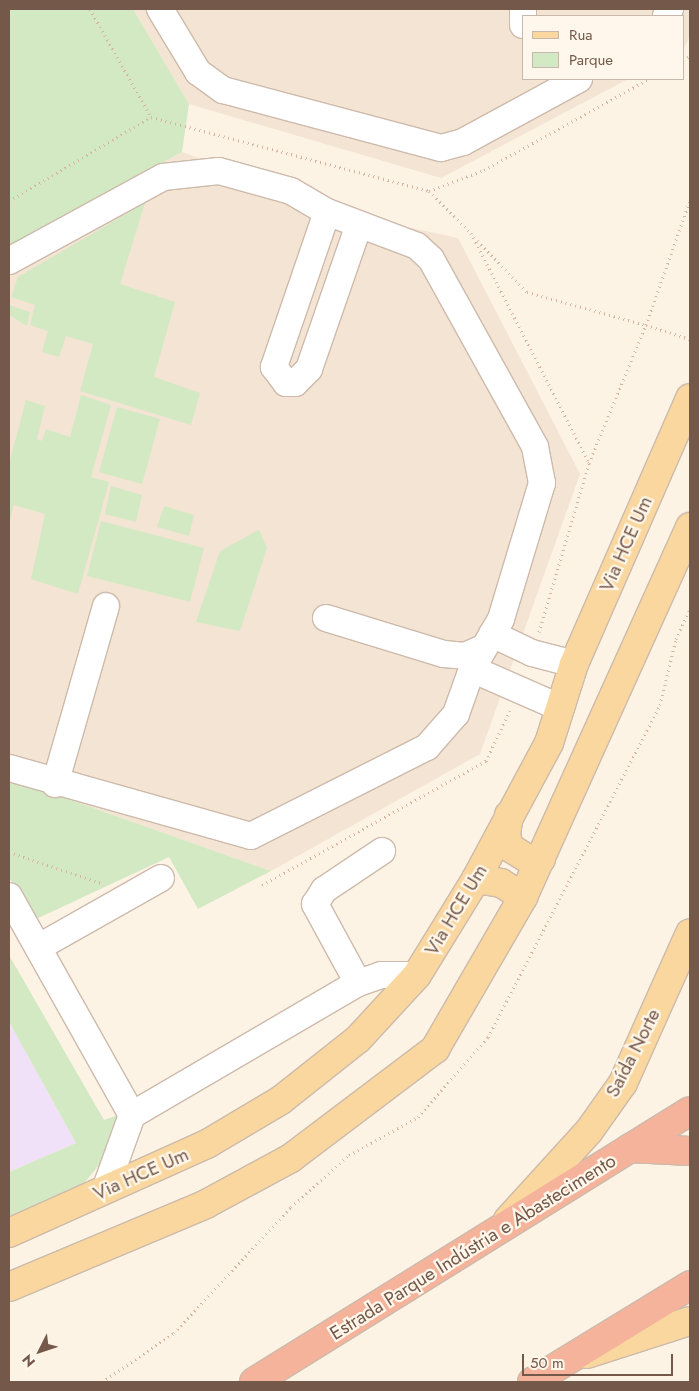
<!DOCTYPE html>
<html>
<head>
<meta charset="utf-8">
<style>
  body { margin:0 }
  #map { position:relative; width:699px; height:1391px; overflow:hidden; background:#fcf3e4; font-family:Jost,sans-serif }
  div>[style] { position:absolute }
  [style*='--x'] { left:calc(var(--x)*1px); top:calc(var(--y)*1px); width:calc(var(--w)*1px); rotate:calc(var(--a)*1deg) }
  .residential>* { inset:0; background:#f3e4d3 }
  .education>* { inset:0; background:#f0e1f8 }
  .green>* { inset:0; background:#d3e9c3 }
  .path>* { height:3px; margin-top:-1.5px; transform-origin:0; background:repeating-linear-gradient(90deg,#d6b4a0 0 1px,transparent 0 5px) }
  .roads { filter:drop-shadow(1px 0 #cdbaab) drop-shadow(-1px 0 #cdbaab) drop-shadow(0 1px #cdbaab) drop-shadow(0 -1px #cdbaab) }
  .minor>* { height:26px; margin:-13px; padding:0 13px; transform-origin:13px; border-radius:13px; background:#fff }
  .major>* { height:28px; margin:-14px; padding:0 14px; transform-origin:14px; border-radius:14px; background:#f9d79e }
  .highway>* { height:28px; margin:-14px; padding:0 14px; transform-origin:14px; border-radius:14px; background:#f5b39c }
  span { translate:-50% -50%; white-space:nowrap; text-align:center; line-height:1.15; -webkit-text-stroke:4.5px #fff7eb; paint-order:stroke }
  .street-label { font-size:19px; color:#74594a }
  .frame { position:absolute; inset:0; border:10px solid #74594a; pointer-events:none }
  .legend { position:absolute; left:522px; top:15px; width:162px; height:65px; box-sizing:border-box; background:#fff7eb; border:1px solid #c7b8ab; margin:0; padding:6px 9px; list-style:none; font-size:15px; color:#74594a }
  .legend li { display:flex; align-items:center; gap:10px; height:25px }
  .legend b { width:25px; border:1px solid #c7b8ab }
  .north { position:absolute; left:15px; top:1326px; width:50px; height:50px; -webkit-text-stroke:4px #fff7eb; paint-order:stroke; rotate:229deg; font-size:14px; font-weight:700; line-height:20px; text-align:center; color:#74594a }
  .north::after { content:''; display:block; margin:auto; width:18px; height:22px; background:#74594a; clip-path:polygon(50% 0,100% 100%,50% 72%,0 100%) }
  .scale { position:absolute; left:522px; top:1354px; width:151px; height:22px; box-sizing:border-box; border:2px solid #74594a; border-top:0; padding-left:6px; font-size:15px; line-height:18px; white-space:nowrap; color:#74594a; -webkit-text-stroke:4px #fff7eb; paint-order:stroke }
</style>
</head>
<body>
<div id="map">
  <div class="residential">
    <i style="clip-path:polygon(133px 9px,690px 9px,690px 36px,683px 50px,683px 16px,523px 16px,523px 79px,628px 79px,441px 178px,189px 104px)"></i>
    <i style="clip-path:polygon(182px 152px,365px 218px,458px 238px,580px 474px,480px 754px,271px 871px,9px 778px,9px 247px)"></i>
  </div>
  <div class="education">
    <i style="clip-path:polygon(9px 1022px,76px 1143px,9px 1172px)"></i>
  </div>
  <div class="green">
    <i style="clip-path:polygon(9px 9px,133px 9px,189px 104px,182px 152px,9px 247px)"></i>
    <i style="clip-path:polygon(145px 203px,120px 284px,175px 302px,154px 377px,200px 393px,191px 425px,80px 391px,93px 344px,66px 336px,59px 357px,42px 352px,48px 331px,30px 325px,35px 305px,11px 297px,18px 277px)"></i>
    <i style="clip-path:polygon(9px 305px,30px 312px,27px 326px,9px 315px)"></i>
    <i style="clip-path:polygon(81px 395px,111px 405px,91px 477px,109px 482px,78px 594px,31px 579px,45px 514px,14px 505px,9px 524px,9px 464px,26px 400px,45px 406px,37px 439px,42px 441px,46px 429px,70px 437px)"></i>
    <i style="clip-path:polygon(117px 407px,160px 419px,142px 484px,99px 472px)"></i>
    <i style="clip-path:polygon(111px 486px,142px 495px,136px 522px,105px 514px)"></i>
    <i style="clip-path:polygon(164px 506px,194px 515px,189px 536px,157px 527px)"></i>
    <i style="clip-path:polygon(101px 521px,204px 548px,190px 602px,87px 576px)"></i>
    <i style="clip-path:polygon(259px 530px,267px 548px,240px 631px,196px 622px,220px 551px)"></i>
    <i style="clip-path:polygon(9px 778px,271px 871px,198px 909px,169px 857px,32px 921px,17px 886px,9px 879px)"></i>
    <i style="clip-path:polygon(9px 955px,104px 1120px,118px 1115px,107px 1155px,82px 1186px,9px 1219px,9px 1172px,76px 1143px,9px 1022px)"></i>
  </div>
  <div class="path">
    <i style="--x:90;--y:9;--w:124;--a:60.5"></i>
    <i style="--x:683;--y:60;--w:8;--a:-30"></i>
    <i style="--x:429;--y:191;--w:59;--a:-20.9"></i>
    <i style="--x:484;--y:170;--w:188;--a:-28.9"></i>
    <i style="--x:9;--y:201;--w:165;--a:-30.6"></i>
    <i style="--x:151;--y:117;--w:288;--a:14.9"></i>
    <i style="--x:429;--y:191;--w:59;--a:45"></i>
    <i style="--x:471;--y:233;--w:259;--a:62.8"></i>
    <i style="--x:589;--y:463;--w:149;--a:-67.6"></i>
    <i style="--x:646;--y:325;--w:46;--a:17.7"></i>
    <i style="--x:474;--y:237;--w:76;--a:46.1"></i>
    <i style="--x:527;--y:292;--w:123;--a:15.5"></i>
    <i style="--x:646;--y:325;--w:133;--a:-70.6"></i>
    <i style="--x:539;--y:632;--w:176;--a:-73.5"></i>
    <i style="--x:9;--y:852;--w:100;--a:18.6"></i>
    <i style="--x:262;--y:885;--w:256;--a:-29"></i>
    <i style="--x:486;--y:761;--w:56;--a:-64.8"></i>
    <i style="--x:102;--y:1382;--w:87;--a:-34.2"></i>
    <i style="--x:174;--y:1333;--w:172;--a:-47.1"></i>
    <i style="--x:291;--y:1207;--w:78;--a:-41.9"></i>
    <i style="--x:349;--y:1155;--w:79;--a:-28.8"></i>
    <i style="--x:418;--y:1117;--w:106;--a:-48.8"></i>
    <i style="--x:488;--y:1037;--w:374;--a:-62.6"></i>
    <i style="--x:660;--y:705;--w:68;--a:-76.4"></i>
    <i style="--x:676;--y:639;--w:33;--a:-65"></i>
  </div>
  <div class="roads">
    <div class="minor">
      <i style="--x:160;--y:9;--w:74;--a:58.9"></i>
      <i style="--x:198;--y:72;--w:31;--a:36"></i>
      <i style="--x:223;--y:90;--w:226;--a:14.9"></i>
      <i style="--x:441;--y:148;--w:23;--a:-15"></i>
      <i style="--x:463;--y:142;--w:132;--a:-28.5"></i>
      <i style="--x:523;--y:9;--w:16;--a:90"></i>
      <i style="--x:666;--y:16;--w:8;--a:-60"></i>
      <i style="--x:327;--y:212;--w:164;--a:108.9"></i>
      <i style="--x:274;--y:367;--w:20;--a:53"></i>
      <i style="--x:286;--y:383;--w:9;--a:0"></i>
      <i style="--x:295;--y:383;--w:20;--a:-45"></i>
      <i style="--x:309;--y:369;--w:152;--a:-70.9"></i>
      <i style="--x:9;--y:261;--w:175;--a:-28.6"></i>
      <i style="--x:163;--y:177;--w:56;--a:-6.1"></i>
      <i style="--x:219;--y:171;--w:75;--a:15.5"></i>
      <i style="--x:291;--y:191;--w:42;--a:30.3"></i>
      <i style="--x:327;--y:212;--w:96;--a:20.7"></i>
      <i style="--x:417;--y:246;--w:19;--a:43"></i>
      <i style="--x:431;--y:259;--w:215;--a:61"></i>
      <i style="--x:535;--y:447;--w:37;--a:79"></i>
      <i style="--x:542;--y:483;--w:142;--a:106.8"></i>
      <i style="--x:501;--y:619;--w:58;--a:120.1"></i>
      <i style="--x:472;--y:669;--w:48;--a:109.6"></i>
      <i style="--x:456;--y:714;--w:44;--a:131.3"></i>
      <i style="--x:427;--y:747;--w:197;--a:153.2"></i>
      <i style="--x:251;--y:836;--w:251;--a:-164.3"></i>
      <i style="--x:326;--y:618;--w:123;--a:17"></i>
      <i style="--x:444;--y:654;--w:21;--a:5"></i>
      <i style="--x:465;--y:656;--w:20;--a:-24"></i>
      <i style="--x:492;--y:634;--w:44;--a:25.4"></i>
      <i style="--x:532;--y:653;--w:43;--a:14.7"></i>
      <i style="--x:472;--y:669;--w:97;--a:23.7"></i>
      <i style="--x:55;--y:784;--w:185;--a:-74"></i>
      <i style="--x:9;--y:896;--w:251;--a:60.7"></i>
      <i style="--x:39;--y:947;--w:140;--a:-29.5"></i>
      <i style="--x:358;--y:983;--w:90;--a:-118.6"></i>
      <i style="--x:315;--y:904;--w:17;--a:-57"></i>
      <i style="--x:324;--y:890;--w:70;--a:-33.9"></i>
      <i style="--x:105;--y:1190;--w:80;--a:-70.2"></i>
      <i style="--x:132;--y:1115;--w:262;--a:-30.3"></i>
      <i style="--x:358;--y:983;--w:24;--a:-19"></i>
      <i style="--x:381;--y:975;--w:36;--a:0"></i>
    </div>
    <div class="major">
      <i style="--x:509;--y:815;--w:19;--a:99"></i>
      <i style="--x:506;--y:834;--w:13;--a:77"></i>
      <i style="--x:509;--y:847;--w:25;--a:32"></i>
      <i style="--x:530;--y:860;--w:11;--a:-5"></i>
      <i style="--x:476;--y:879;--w:25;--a:9"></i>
      <i style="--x:501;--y:883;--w:26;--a:32"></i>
      <i style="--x:508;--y:1220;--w:120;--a:-47.7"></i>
      <i style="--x:589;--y:1131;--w:59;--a:-54.7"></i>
      <i style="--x:623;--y:1083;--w:164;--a:-65.9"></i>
      <i style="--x:9;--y:1233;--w:217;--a:-24.2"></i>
      <i style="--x:207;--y:1144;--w:86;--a:-30.7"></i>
      <i style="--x:281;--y:1100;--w:98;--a:-38.4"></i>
      <i style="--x:358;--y:1039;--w:87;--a:-47.3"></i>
      <i style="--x:417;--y:975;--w:113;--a:-58.4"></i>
      <i style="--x:476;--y:879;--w:154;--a:-61.8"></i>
      <i style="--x:549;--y:743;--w:83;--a:-72.4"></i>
      <i style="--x:574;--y:664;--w:290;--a:-66.4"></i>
      <i style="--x:9;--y:1287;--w:214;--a:-22.8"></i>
      <i style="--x:206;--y:1204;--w:97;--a:-28.4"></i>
      <i style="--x:291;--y:1158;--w:181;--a:-37.1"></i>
      <i style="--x:435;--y:1049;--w:176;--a:-59.9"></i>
      <i style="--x:523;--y:897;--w:406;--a:-65.7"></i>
      <i style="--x:587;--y:1354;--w:108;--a:-17.8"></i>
    </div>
    <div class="highway">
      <i style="--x:630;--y:1148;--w:60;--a:2.9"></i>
      <i style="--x:254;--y:1382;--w:513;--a:-31.86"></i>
      <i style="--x:532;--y:1382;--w:185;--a:-31.5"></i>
    </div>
  </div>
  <div class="street-label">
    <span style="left:626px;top:544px;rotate:-66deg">Via HCE Um</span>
    <span style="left:456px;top:910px;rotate:-59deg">Via HCE Um</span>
    <span style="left:633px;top:1053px;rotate:-63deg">Saída Norte</span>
    <span style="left:141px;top:1174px;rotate:-24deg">Via HCE Um</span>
    <span style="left:473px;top:1247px;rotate:-32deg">Estrada Parque Indústria e Abastecimento</span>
  </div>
  <div class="frame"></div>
  <ul class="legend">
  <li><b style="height:6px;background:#f9d79e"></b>Rua</li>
  <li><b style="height:14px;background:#d3e9c3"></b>Parque</li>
  </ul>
  <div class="north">N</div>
  <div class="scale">50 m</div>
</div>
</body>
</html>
